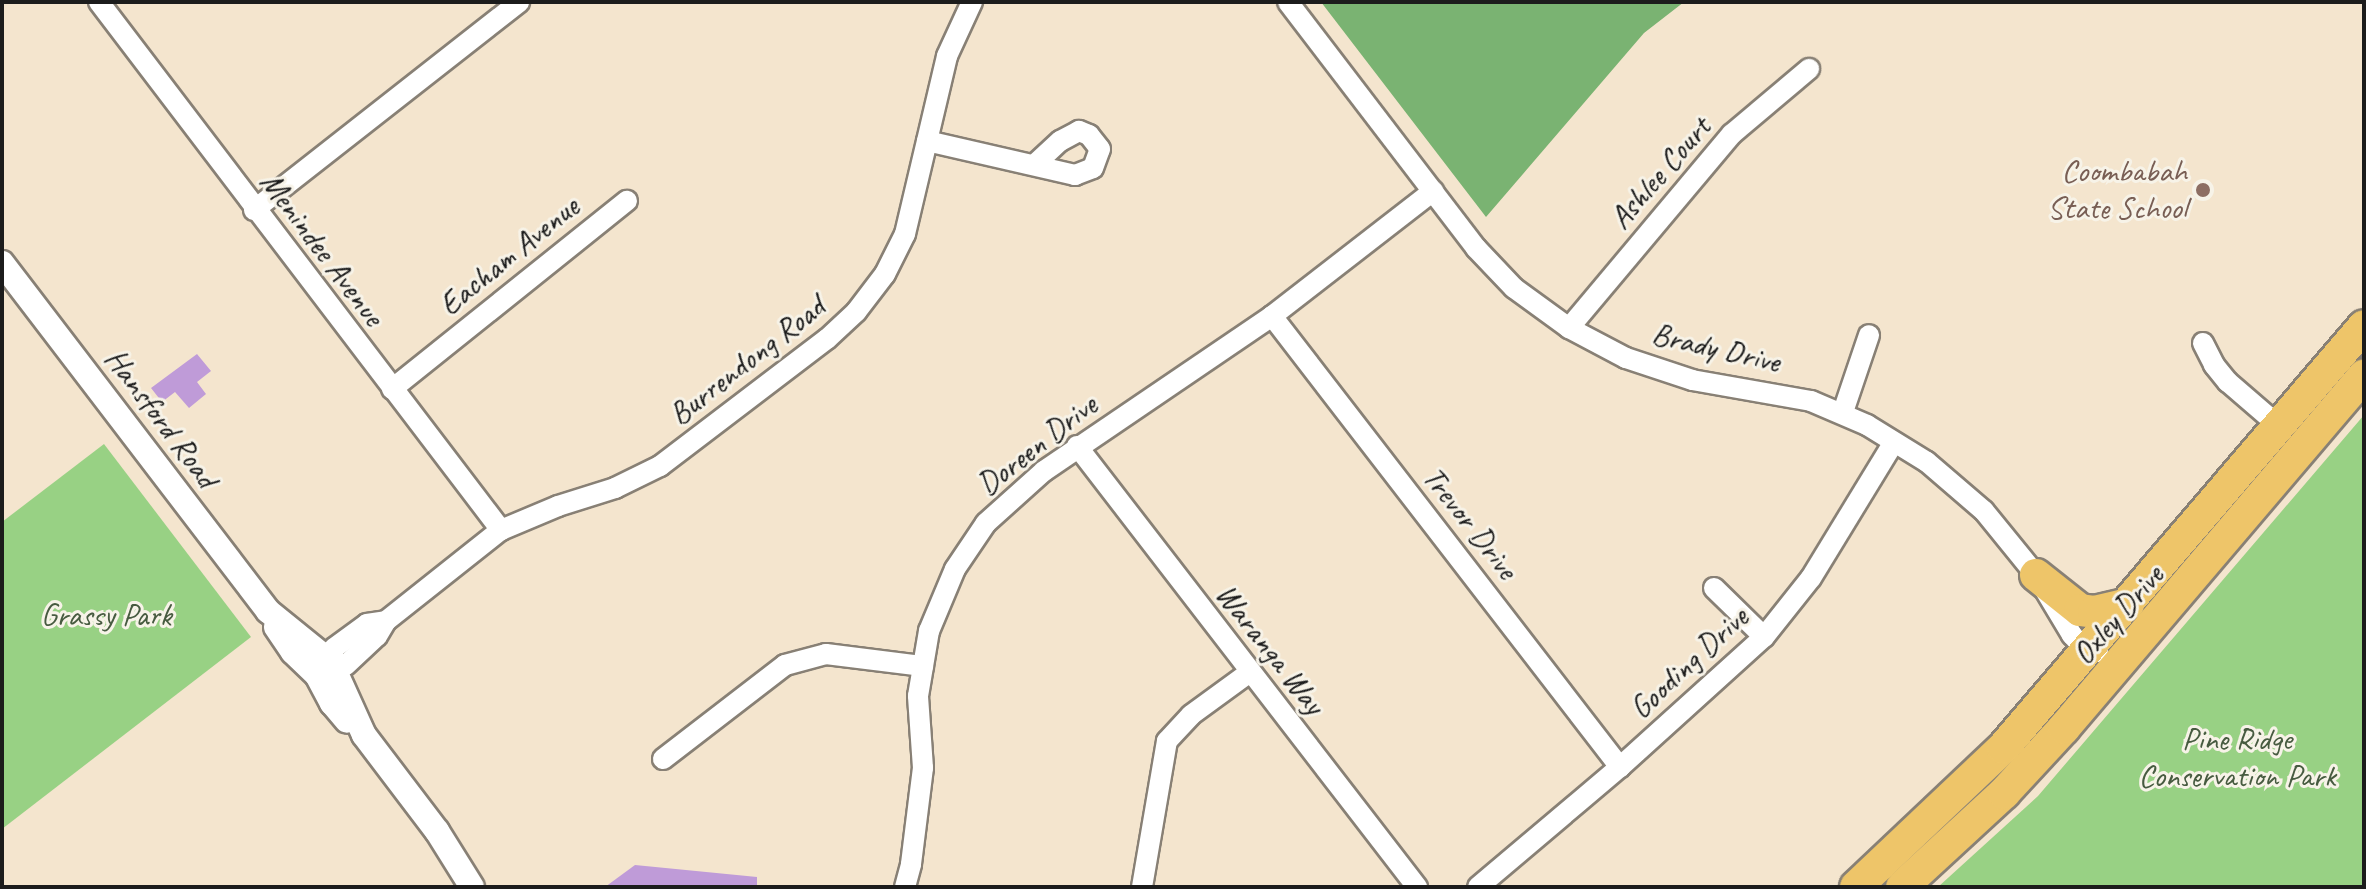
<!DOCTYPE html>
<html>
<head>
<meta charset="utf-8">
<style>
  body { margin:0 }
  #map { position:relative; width:2366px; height:889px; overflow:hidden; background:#f4e5ce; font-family:Caveat,sans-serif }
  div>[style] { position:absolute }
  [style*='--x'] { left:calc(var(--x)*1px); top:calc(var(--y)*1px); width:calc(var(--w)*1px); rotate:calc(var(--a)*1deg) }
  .green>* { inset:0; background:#98d184 }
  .forest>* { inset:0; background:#7ab372 }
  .building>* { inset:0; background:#bf9bd8 }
  .roads { filter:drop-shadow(2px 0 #888075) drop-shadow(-2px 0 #888075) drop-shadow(0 2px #888075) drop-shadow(0 -2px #888075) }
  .minor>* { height:20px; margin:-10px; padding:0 10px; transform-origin:10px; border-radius:10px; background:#fff }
  .tertiary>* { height:24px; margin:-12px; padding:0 12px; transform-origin:12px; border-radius:12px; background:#fff }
  .primary>* { height:32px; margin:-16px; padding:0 16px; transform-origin:16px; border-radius:16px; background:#eec569 }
  .dots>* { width:22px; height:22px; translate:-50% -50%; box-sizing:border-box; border:4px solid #f7f3e8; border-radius:50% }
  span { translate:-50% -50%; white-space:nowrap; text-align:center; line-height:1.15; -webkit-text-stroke:6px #f7f3e8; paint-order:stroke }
  .education-label { font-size:32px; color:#785e54 }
  .right { translate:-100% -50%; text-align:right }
  .street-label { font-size:32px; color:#1c1c1c }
  .park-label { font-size:32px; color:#475b40 }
  .frame { position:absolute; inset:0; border:4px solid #1c1c1c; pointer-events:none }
</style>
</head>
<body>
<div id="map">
  <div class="green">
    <i style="clip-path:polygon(2364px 415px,2364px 887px,1938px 887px,2038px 796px)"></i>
    <i style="clip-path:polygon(104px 444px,251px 637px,2px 829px,2px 522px)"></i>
  </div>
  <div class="forest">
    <i style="clip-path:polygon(1321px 2px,1684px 2px,1644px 33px,1486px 217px)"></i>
  </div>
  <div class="building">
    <i style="clip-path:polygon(197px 354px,211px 371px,197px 382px,206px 394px,189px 408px,175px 392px,162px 402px,151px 388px)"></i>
    <i style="clip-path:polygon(635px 865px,757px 877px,757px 887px,605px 887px)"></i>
  </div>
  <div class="roads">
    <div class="minor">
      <i style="--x:99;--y:2;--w:664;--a:52.72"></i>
      <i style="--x:1288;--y:2;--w:310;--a:52.6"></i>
      <i style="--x:1476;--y:248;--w:55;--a:46.5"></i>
      <i style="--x:1514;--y:288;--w:68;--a:36"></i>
      <i style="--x:1569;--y:328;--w:64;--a:27.8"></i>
      <i style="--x:1626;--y:358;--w:70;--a:18.4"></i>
      <i style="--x:1692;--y:380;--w:121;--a:10"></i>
      <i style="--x:1811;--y:401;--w:61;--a:23.2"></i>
      <i style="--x:1867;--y:425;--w:70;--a:31.7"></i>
      <i style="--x:1927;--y:462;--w:75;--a:40.7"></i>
      <i style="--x:1984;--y:511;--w:82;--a:50.9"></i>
      <i style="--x:2036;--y:575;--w:70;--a:59"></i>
      <i style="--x:2072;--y:635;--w:22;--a:47"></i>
      <i style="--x:2087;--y:651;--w:11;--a:5"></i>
      <i style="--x:927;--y:141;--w:152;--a:12.9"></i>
      <i style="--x:1075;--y:175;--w:19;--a:-21"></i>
      <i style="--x:1093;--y:168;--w:20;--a:-70"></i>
      <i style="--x:1100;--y:149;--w:18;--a:-128"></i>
      <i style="--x:1089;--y:135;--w:11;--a:-158"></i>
      <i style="--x:1079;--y:131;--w:21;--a:152"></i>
      <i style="--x:1060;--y:141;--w:34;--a:137"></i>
      <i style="--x:254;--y:210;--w:337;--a:-38.1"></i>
      <i style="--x:1272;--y:316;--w:570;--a:52.35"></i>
      <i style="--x:1569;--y:328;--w:253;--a:-50"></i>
      <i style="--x:1732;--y:134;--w:101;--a:-40.2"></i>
      <i style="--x:2203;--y:343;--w:25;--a:63"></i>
      <i style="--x:2214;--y:365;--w:22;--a:51"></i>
      <i style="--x:2228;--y:382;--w:67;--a:40.8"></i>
      <i style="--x:392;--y:389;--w:301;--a:-38.7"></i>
      <i style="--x:1843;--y:412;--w:81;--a:-71.3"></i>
      <i style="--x:1077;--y:446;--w:557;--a:52.37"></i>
      <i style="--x:1714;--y:588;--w:70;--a:44.4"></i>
      <i style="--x:331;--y:662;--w:15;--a:11"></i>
      <i style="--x:346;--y:665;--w:42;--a:-43.1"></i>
      <i style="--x:377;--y:636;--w:17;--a:-59"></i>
      <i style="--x:386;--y:621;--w:147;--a:-38.4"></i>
      <i style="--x:501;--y:530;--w:62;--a:-22.8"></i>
      <i style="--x:558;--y:506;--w:60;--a:-17.5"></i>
      <i style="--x:615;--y:488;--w:50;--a:-26.1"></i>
      <i style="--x:660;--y:466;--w:210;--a:-37.3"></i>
      <i style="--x:827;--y:339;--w:40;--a:-43"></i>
      <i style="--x:856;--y:312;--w:48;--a:-52.7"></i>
      <i style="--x:885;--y:274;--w:45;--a:-63.4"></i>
      <i style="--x:905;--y:234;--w:183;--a:-76.7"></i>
      <i style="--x:947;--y:56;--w:60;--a:-65.2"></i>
      <i style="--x:323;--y:668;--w:10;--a:-37"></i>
      <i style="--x:331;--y:662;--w:14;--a:-78"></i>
      <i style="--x:334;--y:648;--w:41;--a:-36"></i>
      <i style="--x:367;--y:624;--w:19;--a:-9"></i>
      <i style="--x:663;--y:759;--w:154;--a:-37.6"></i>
      <i style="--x:785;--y:665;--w:42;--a:-15"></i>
      <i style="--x:826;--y:654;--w:98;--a:7.1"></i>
      <i style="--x:905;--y:887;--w:24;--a:-75"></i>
      <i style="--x:911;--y:864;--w:97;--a:-82.9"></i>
      <i style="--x:923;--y:768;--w:72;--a:-94"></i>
      <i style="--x:918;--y:696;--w:66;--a:-80.4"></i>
      <i style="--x:929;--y:631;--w:67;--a:-67.2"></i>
      <i style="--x:955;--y:569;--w:55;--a:-56"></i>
      <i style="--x:986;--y:523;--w:78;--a:-41.9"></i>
      <i style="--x:1044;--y:471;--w:276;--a:-34.2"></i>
      <i style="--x:1272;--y:316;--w:204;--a:-37.8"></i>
      <i style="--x:1142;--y:887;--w:148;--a:-80.3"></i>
      <i style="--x:1167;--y:741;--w:35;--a:-47"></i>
      <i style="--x:1191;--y:715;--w:73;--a:-36.1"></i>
      <i style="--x:1478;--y:887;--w:186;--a:-40.2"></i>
      <i style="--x:1620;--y:767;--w:194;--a:-42.1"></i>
      <i style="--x:1764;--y:637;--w:75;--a:-51.5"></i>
      <i style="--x:1811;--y:578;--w:159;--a:-58.6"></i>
    </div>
    <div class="tertiary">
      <i style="--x:2;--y:263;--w:438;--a:52.6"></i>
      <i style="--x:268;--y:611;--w:81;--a:39"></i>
      <i style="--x:331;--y:662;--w:80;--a:65.7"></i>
      <i style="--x:364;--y:735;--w:121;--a:52.8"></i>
      <i style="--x:437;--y:831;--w:66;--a:58"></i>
      <i style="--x:276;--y:627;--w:30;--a:56"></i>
      <i style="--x:293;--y:652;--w:33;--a:44"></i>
      <i style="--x:317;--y:675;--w:32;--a:62"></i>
      <i style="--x:332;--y:703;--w:23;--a:50"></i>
    </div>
    <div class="primary">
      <i style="--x:2036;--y:575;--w:56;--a:38.5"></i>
      <i style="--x:2080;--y:610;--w:14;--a:8"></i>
      <i style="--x:2094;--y:612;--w:35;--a:-13"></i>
      <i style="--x:1856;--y:887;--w:202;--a:-43.4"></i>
      <i style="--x:2003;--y:748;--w:555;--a:-49.45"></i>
      <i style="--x:1902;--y:887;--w:139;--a:-42.7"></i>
      <i style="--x:2004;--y:793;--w:88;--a:-47.3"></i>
      <i style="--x:2064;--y:728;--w:463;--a:-49.6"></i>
    </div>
  </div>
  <div class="dots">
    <i style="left:2203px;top:190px;background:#8d6e63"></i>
  </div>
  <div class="education-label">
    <span class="right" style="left:2187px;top:190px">Coombabah<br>State School</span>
  </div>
  <div class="street-label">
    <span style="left:1660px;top:173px;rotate:-49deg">Ashlee Court</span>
    <span style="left:322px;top:249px;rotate:53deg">Menindee Avenue</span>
    <span style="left:509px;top:256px;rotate:-39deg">Eacham Avenue</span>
    <span style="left:1716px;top:348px;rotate:13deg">Brady Drive</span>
    <span style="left:747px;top:361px;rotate:-38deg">Burrendong Road</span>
    <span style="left:161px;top:418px;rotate:53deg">Hansford Road</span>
    <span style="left:1037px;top:445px;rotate:-38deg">Doreen Drive</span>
    <span style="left:1470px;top:523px;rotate:52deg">Trevor Drive</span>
    <span style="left:2118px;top:615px;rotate:-49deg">Oxley Drive</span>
    <span style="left:1270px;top:649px;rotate:52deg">Waranga Way</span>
    <span style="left:1689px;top:663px;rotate:-43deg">Gooding Drive</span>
  </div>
  <div class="park-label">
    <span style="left:106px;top:615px">Grassy Park</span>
    <span style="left:2237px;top:758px">Pine Ridge<br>Conservation Park</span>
  </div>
  <div class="frame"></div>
</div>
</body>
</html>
